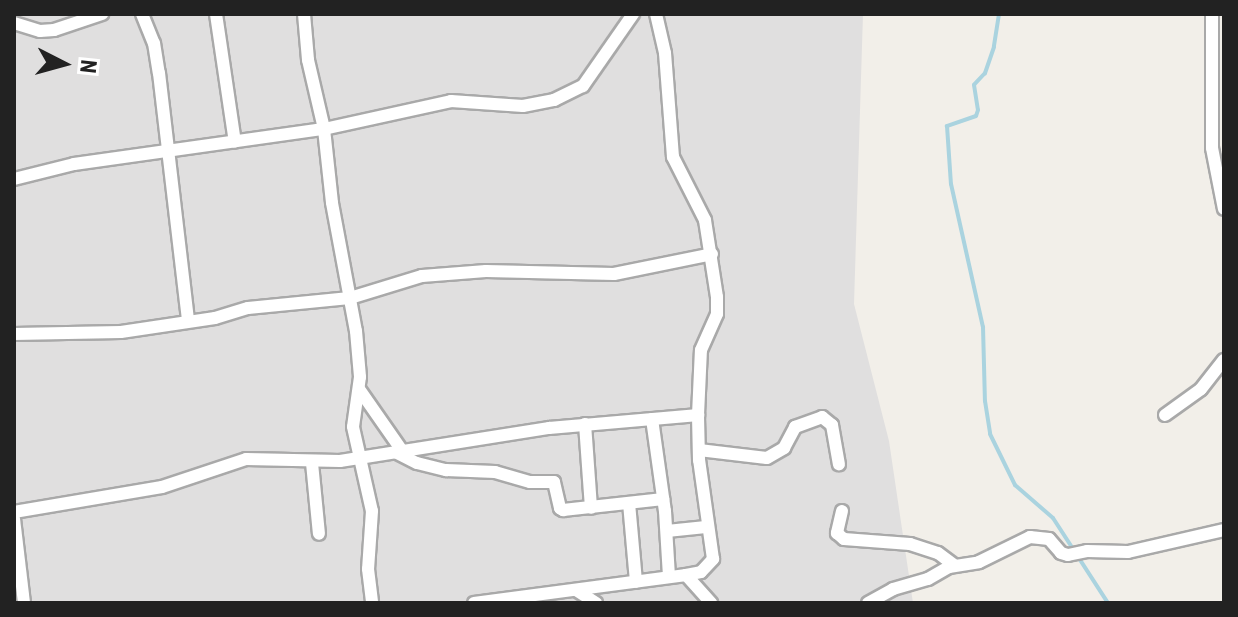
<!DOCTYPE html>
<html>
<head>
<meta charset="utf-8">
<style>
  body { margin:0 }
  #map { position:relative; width:1238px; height:617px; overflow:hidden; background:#f2efe9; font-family:"Roboto Condensed",sans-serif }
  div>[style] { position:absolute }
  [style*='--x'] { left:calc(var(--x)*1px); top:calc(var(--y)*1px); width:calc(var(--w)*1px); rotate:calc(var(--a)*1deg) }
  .residential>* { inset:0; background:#e0dfdf }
  .stream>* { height:4px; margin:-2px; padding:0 2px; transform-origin:2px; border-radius:2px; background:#aad3df }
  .roads { filter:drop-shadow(2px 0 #a9a9a9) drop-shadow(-2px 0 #a9a9a9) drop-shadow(0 2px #a9a9a9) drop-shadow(0 -2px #a9a9a9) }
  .minor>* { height:12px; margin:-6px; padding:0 6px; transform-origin:6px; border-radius:6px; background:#fff }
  span { translate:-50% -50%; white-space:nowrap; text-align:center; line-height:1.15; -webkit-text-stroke:6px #fff; paint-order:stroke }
  .frame { position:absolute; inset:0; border:16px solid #222; pointer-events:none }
  .north { position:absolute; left:24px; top:24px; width:80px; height:80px; -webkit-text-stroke:6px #fff; paint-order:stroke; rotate:96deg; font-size:22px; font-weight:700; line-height:32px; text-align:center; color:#222 }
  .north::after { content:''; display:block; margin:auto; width:28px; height:36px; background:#222; clip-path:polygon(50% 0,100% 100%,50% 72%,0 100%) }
</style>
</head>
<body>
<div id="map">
  <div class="residential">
    <i style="clip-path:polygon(14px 14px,863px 14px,854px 304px,889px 441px,913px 603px,14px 603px)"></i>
  </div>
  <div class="stream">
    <i style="--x:999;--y:14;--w:33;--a:99"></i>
    <i style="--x:994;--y:47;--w:28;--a:109"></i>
    <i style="--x:985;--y:73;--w:16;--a:133"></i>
    <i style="--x:974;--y:85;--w:25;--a:81"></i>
    <i style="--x:978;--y:110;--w:6;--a:108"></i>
    <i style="--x:976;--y:116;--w:31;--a:161"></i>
    <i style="--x:947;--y:126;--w:58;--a:86.1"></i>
    <i style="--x:951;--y:184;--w:147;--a:77.4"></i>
    <i style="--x:983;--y:327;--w:74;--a:88.5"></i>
    <i style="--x:985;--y:401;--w:33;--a:81"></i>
    <i style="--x:990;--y:434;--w:57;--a:63.9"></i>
    <i style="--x:1015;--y:485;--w:50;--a:41"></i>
    <i style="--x:1053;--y:518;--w:101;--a:57.1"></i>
  </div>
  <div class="roads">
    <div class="minor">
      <i style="--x:142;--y:14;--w:31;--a:68"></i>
      <i style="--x:154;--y:43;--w:30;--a:81"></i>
      <i style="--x:159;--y:73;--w:250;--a:83.3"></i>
      <i style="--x:216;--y:14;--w:129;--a:81.6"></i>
      <i style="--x:304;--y:14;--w:46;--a:85"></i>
      <i style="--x:308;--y:60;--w:71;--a:76.9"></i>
      <i style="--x:324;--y:129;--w:74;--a:83.8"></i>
      <i style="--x:332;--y:203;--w:130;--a:79.4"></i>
      <i style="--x:356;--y:331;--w:46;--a:85"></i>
      <i style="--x:360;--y:377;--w:50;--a:98"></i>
      <i style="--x:353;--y:427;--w:86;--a:77.3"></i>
      <i style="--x:372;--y:511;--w:58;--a:93.9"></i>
      <i style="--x:368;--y:569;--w:34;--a:83"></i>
      <i style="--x:1212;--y:14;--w:134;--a:90"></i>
      <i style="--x:1212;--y:148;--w:62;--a:78.9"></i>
      <i style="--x:14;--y:23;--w:27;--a:17"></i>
      <i style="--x:40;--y:31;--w:14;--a:-4"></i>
      <i style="--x:54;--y:30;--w:51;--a:-18.4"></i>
      <i style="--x:14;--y:179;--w:62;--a:-14"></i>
      <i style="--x:74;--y:164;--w:252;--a:-8"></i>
      <i style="--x:324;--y:129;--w:130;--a:-12.4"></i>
      <i style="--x:451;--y:101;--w:72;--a:4"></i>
      <i style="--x:523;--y:106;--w:32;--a:-11"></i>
      <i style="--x:554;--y:100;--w:32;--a:-26"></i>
      <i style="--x:583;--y:86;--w:88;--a:-55.2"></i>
      <i style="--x:14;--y:334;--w:107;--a:-1.1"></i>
      <i style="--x:121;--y:332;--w:95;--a:-8.5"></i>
      <i style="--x:215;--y:318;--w:34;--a:-17"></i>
      <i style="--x:248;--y:308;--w:102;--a:-5.6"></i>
      <i style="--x:350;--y:298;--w:75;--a:-17"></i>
      <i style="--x:422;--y:276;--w:64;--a:-4.5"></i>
      <i style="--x:486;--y:271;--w:128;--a:1.3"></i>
      <i style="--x:614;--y:274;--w:100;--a:-11.5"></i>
      <i style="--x:359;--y:389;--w:77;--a:55.1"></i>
      <i style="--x:1165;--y:415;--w:44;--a:-35.8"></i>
      <i style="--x:1201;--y:389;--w:37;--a:-52"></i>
      <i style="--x:652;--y:419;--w:93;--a:82"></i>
      <i style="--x:665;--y:511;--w:66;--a:86.5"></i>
      <i style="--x:585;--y:424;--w:84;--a:85.9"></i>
      <i style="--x:699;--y:450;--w:68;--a:6.7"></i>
      <i style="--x:767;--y:458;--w:20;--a:-30"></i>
      <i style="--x:784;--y:448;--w:24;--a:-62"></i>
      <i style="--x:795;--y:427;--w:29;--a:-20"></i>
      <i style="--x:822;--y:417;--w:13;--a:39"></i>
      <i style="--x:832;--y:425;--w:40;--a:80"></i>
      <i style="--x:397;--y:453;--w:22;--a:27"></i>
      <i style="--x:417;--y:463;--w:30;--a:14"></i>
      <i style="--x:446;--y:470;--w:49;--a:2.3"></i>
      <i style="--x:495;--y:472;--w:36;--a:16"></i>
      <i style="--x:530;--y:482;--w:24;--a:0"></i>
      <i style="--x:554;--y:482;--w:27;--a:77"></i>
      <i style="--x:560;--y:508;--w:4;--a:34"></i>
      <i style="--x:563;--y:510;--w:101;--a:-6.3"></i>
      <i style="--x:312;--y:463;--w:71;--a:84.4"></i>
      <i style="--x:629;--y:503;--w:79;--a:84.9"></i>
      <i style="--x:842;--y:511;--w:23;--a:103"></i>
      <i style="--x:837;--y:533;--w:9;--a:41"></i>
      <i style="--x:844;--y:539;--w:66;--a:4.3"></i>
      <i style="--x:910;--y:544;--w:29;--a:18"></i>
      <i style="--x:938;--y:553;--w:21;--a:37"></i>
      <i style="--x:14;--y:512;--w:150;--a:-9.6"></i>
      <i style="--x:162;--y:487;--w:89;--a:-18.4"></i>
      <i style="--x:246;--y:459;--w:94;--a:1.2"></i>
      <i style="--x:340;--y:461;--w:212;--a:-9"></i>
      <i style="--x:549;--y:428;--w:150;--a:-5"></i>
      <i style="--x:14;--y:519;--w:85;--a:83.2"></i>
      <i style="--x:667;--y:531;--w:39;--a:-6"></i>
      <i style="--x:686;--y:575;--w:38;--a:48"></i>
      <i style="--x:576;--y:590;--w:24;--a:33"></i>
      <i style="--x:474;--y:603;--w:214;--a:-7.5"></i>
      <i style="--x:686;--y:575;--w:15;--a:-11"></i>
      <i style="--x:701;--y:572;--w:18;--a:-47"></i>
      <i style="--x:713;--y:559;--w:100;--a:-98"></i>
      <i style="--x:699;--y:460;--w:45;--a:-91.3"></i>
      <i style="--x:698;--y:415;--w:65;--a:-87.4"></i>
      <i style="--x:701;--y:350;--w:39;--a:-66"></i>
      <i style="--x:717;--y:314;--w:17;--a:-90"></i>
      <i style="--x:717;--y:297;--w:78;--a:-98.9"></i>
      <i style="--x:705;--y:220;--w:71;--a:-116.9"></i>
      <i style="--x:673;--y:157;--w:104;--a:-94.4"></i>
      <i style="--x:665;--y:53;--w:40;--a:-103"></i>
      <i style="--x:868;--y:603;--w:29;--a:-29"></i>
      <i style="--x:893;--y:589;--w:36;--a:-16"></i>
      <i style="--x:928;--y:579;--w:24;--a:-30"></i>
      <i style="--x:949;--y:567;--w:30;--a:-9"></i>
      <i style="--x:979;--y:562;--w:57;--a:-26.1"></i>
      <i style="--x:1030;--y:537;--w:19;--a:6"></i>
      <i style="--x:1049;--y:539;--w:18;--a:49"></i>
      <i style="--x:1061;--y:553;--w:7;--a:16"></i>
      <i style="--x:1068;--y:555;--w:19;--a:-12"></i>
      <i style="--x:1087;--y:551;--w:41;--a:1.4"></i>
      <i style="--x:1128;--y:552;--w:98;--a:-12.9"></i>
    </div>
  </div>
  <div class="frame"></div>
  <div class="north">N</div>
</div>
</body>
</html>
